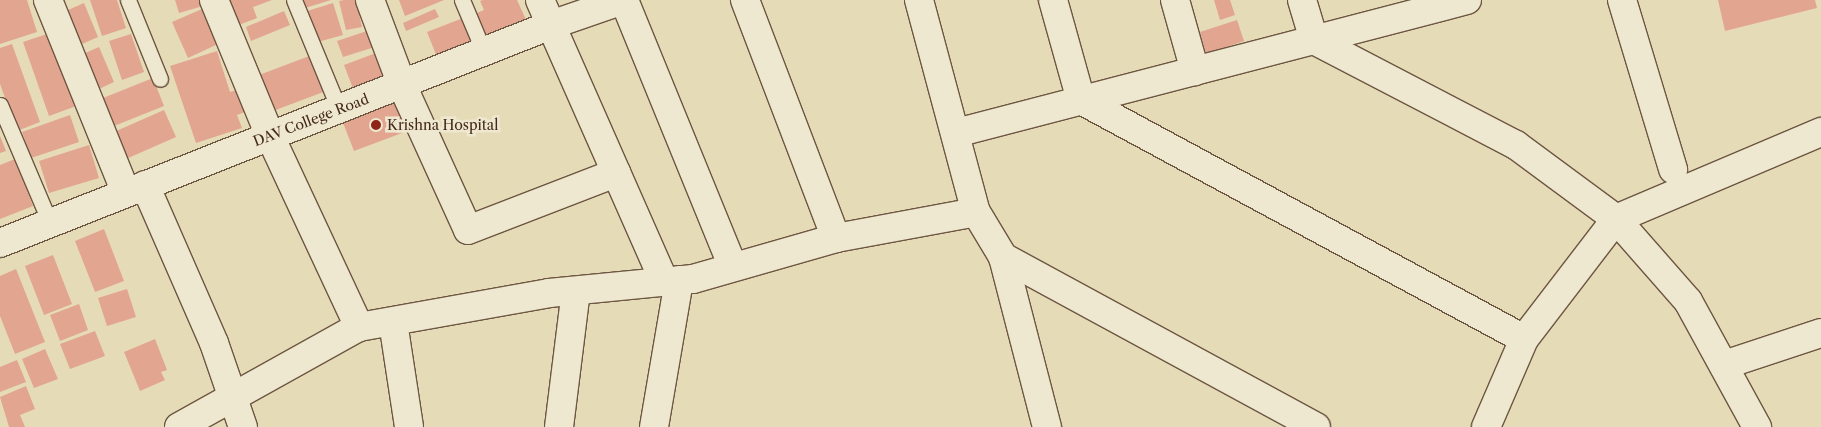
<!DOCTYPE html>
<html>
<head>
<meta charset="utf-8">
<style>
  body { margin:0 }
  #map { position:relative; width:1821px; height:427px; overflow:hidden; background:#e6dbb7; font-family:"Libre Caslon Text",serif }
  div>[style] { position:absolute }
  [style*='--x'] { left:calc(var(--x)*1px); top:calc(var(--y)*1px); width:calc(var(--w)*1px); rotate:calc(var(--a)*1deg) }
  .building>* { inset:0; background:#e2a590 }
  .roads { filter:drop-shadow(1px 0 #6d5642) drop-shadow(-1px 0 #6d5642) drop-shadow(0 1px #6d5642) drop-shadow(0 -1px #6d5642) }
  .service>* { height:15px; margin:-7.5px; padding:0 7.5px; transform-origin:7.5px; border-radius:7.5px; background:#efe8d0 }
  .minor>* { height:28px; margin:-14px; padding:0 14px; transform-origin:14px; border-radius:14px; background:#efe8d0 }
  .tertiary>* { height:28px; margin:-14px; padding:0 14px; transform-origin:14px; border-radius:14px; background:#efe8d0 }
  .dots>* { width:14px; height:14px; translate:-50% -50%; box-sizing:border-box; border:2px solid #efe8d0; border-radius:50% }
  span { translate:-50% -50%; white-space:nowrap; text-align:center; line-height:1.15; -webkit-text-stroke:5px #efe8d0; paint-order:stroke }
  .street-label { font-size:14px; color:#45291b }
  .poi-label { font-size:14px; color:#45291b }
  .left { translate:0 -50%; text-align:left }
</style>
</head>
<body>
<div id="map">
  <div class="building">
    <i style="clip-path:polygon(0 0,27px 0,37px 32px,0 44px)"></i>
    <i style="clip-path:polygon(90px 0,117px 0,126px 28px,102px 36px)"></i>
    <i style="clip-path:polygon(175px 0,201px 0,203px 6px,179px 13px)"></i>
    <i style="clip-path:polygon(223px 0,272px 0,253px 7px,257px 18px,233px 27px)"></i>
    <i style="clip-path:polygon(300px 0,331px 0,302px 9px)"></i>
    <i style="clip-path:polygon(344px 0,356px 0,362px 27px,346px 30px,339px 1px)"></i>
    <i style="clip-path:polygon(399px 0,444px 0,405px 16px)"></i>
    <i style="clip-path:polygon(483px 0,517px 0,528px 24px,489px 42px,477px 13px,484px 10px,480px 1px)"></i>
    <i style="clip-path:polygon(1214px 0,1230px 0,1235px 15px,1220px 20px)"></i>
    <i style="clip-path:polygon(1718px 0,1815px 0,1817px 8px,1725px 31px)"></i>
    <i style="clip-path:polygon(84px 3px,98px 37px,73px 48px,59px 14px)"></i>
    <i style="clip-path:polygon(333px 3px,343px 35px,314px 43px,304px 12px)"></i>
    <i style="clip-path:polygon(202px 9px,218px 44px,188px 58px,172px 22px)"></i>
    <i style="clip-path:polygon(435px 9px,439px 17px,406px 31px,403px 23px)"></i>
    <i style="clip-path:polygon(284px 11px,290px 25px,251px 41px,246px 27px)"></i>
    <i style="clip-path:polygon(463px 18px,475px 49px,439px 62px,427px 32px)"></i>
    <i style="clip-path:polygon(1237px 20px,1244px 41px,1206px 54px,1200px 32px)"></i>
    <i style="clip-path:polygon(373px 29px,378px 46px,343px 57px,337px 41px)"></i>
    <i style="clip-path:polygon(53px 32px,79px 105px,49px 116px,23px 42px)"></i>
    <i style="clip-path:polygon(131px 34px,144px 72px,122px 80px,109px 41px)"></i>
    <i style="clip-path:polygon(12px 44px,40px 122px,17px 131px,0 84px,0 48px)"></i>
    <i style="clip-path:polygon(99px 47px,114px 82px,97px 90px,81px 55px)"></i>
    <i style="clip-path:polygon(384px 50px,397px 84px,357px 99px,344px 65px)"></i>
    <i style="clip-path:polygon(217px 51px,230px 92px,237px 90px,245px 112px,237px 115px,242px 128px,196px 143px,170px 66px)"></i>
    <i style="clip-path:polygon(312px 55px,326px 91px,273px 111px,259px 75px)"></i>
    <i style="clip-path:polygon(153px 78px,164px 106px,114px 126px,103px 98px)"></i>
    <i style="clip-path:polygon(396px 94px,410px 130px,354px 151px,340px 115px)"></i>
    <i style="clip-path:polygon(164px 110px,176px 137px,126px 159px,114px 132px)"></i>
    <i style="clip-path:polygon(70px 115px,79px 142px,31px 158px,22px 132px)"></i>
    <i style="clip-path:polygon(0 136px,6px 151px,0 153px)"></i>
    <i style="clip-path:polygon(89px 145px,99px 178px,49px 193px,39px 161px)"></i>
    <i style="clip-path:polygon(15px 159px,33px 206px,0 219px,0 165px)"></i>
    <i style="clip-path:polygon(104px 229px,124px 281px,95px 292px,75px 241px)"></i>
    <i style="clip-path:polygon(53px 255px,72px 304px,44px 315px,25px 266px)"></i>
    <i style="clip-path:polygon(16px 269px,45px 342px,15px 354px,0 316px,0 276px)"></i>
    <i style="clip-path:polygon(127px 289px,136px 317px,107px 326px,98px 298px)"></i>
    <i style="clip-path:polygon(79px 304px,88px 330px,60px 341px,50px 315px)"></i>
    <i style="clip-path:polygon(95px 331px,105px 356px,70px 369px,60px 344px)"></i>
    <i style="clip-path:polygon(155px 339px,167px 370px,161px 372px,165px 380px,140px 391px,124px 352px)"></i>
    <i style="clip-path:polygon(45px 349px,58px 379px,34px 388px,22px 359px)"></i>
    <i style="clip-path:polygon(17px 360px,26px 382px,0 392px,0 367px)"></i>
    <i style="clip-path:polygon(26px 386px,35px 409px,20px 415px,25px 427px,9px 427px,0 397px)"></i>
  </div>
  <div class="roads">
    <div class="service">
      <i style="--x:128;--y:0;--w:85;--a:67.9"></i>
      <i style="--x:294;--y:0;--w:118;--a:67.6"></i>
      <i style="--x:462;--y:0;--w:56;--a:67.1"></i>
      <i style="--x:0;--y:105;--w:128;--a:67"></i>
    </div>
    <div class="minor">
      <i style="--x:48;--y:0;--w:208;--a:68"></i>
      <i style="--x:214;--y:0;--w:147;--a:67.6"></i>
      <i style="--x:270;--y:136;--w:211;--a:65"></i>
      <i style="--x:370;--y:0;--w:91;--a:69.4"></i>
      <i style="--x:402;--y:85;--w:159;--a:65.5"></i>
      <i style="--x:468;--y:230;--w:159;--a:-21.1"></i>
      <i style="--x:540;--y:0;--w:307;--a:66.2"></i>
      <i style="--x:624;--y:0;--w:288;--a:67.8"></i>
      <i style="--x:745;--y:0;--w:255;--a:69.1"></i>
      <i style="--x:1053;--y:0;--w:104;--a:74.4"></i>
      <i style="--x:1081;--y:100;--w:503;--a:28.35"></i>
      <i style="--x:1175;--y:0;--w:74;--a:74.3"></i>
      <i style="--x:1302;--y:0;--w:42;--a:73.3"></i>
      <i style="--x:1314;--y:40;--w:228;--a:27.5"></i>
      <i style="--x:1516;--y:145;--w:124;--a:36.5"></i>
      <i style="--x:1616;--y:219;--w:109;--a:48.7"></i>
      <i style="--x:1688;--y:301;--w:144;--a:61.3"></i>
      <i style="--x:1622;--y:0;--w:177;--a:73.2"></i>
      <i style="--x:956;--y:133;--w:528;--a:-14.59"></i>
      <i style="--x:145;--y:185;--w:172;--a:66.4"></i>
      <i style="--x:214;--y:343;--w:89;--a:71"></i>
      <i style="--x:1003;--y:257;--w:176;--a:75.5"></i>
      <i style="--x:393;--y:322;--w:106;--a:81.3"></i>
      <i style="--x:1724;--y:365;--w:102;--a:-18.3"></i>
      <i style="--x:179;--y:427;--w:206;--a:-29.1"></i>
      <i style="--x:359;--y:327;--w:193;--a:-10.1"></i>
      <i style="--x:549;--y:293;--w:145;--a:-5.6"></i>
      <i style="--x:693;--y:279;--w:149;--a:-16"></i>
      <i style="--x:836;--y:238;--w:142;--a:-10.5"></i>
      <i style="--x:559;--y:427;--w:137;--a:-82.9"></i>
      <i style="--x:1486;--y:427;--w:96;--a:-66.6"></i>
      <i style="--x:1524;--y:339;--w:151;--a:-52.5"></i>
      <i style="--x:1616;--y:219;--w:223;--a:-23"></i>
    </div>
    <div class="tertiary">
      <i style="--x:919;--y:0;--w:220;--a:75"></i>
      <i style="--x:976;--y:212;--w:52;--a:59"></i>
      <i style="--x:1003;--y:257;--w:356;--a:28.5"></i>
      <i style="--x:0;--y:243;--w:593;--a:-21.59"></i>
      <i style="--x:551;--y:25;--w:76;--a:-19.1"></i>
      <i style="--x:654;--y:427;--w:149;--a:-80.3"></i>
    </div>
  </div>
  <div class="dots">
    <i style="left:376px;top:125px;background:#8f2418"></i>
  </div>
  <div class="street-label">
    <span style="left:311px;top:120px;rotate:-21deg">DAV College Road</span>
  </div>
  <div class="poi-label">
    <span class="left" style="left:387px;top:125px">Krishna Hospital</span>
  </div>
</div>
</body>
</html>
